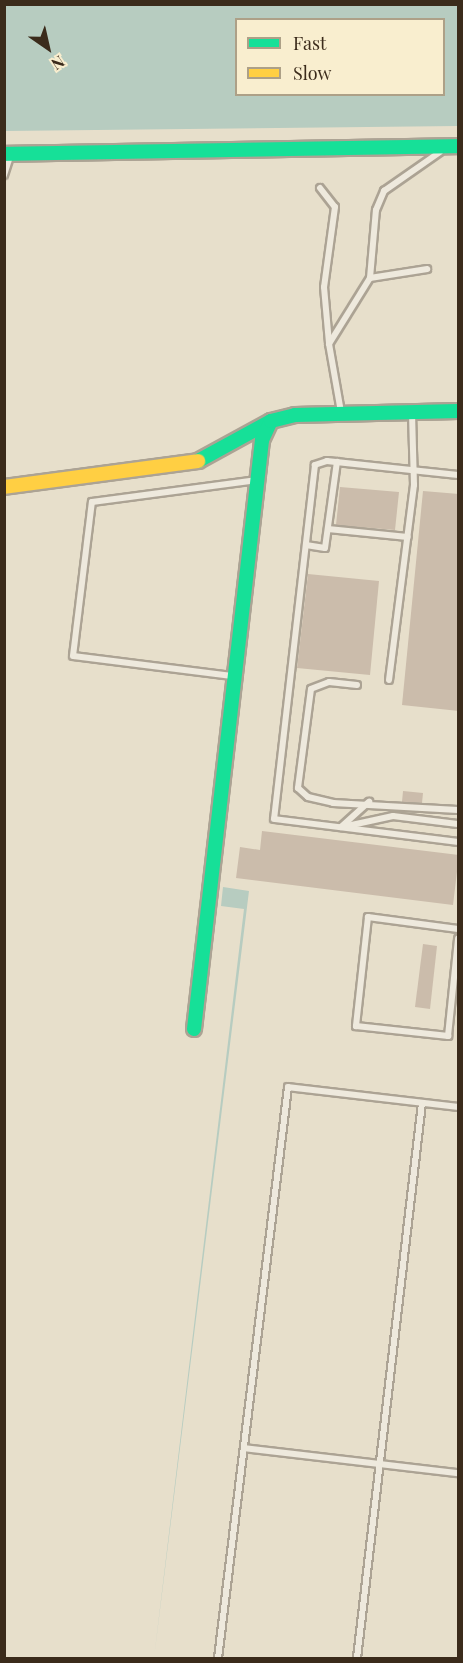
<!DOCTYPE html>
<html>
<head>
<meta charset="utf-8">
<style>
  body { margin:0 }
  #map { position:relative; width:463px; height:1663px; overflow:hidden; background:#e7dfcb; font-family:"Playfair Display",serif }
  div>[style] { position:absolute }
  [style*='--x'] { left:calc(var(--x)*1px); top:calc(var(--y)*1px); width:calc(var(--w)*1px); rotate:calc(var(--a)*1deg) }
  .water>* { inset:0; background:#b7ccc0 }
  .building>* { inset:0; background:#cbbcab }
  .roads { filter:drop-shadow(2px 0 #aca394) drop-shadow(-2px 0 #aca394) drop-shadow(0 2px #aca394) drop-shadow(0 -2px #aca394) }
  .lane>* { height:6px; margin:-3px; padding:0 3px; transform-origin:3px; border-radius:3px; background:#eee9dd }
  .fast>* { height:14px; margin:-7px; padding:0 7px; transform-origin:7px; border-radius:7px; background:#16e098 }
  .slow>* { height:14px; margin:-7px; padding:0 7px; transform-origin:7px; border-radius:7px; background:#ffcf43 }
  span { translate:-50% -50%; white-space:nowrap; text-align:center; line-height:1.15; -webkit-text-stroke:5px #f9eecf; paint-order:stroke }
  .frame { position:absolute; inset:0; border:6px solid #3b2b1b; pointer-events:none }
  .legend { position:absolute; left:235px; top:18px; width:210px; height:78px; box-sizing:border-box; background:#f9eecf; border:2px solid #ada087; margin:0; padding:8px 10px; list-style:none; font-size:18px; color:#3b2b1b }
  .legend li { display:flex; align-items:center; gap:12px; height:30px }
  .legend b { width:30px; border:2px solid #ada087 }
  .north { position:absolute; left:18px; top:18px; width:60px; height:60px; -webkit-text-stroke:4px #f9eecf; paint-order:stroke; rotate:146deg; font-size:16px; font-weight:700; line-height:24px; text-align:center; color:#3b2b1b }
  .north::after { content:''; display:block; margin:auto; width:21px; height:27px; background:#3b2b1b; clip-path:polygon(50% 0,100% 100%,50% 72%,0 100%) }
</style>
</head>
<body>
<div id="map">
  <div class="water">
    <i style="clip-path:polygon(evenodd,4px 5px,458px 5px,458px 126px,5px 131px,4px 5px,237px 20px,444px 20px,444px 94px,237px 94px,237px 20px)"></i>
    <i style="clip-path:polygon(223px 887px,249px 891px,154px 1658px,244px 909px,221px 906px)"></i>
  </div>
  <div class="building">
    <i style="clip-path:polygon(340px 487px,399px 492px,395px 530px,336px 525px)"></i>
    <i style="clip-path:polygon(423px 491px,459px 494px,459px 711px,402px 705px)"></i>
    <i style="clip-path:polygon(308px 574px,379px 581px,370px 675px,297px 668px)"></i>
    <i style="clip-path:polygon(403px 791px,423px 793px,422px 803px,402px 802px)"></i>
    <i style="clip-path:polygon(262px 831px,459px 855px,453px 905px,236px 878px,240px 847px,260px 850px)"></i>
    <i style="clip-path:polygon(423px 944px,437px 946px,430px 1009px,415px 1007px)"></i>
  </div>
  <div class="roads">
    <div class="lane">
      <i style="--x:4;--y:175;--w:19;--a:-72"></i>
      <i style="--x:320;--y:188;--w:24;--a:52"></i>
      <i style="--x:335;--y:207;--w:81;--a:97.8"></i>
      <i style="--x:324;--y:287;--w:56;--a:84.9"></i>
      <i style="--x:370;--y:278;--w:58;--a:-9"></i>
      <i style="--x:341;--y:412;--w:69;--a:-100"></i>
      <i style="--x:329;--y:344;--w:78;--a:-58.2"></i>
      <i style="--x:370;--y:278;--w:68;--a:-85"></i>
      <i style="--x:376;--y:210;--w:21;--a:-67"></i>
      <i style="--x:384;--y:191;--w:68;--a:-34.9"></i>
      <i style="--x:458;--y:475;--w:132;--a:-173.9"></i>
      <i style="--x:327;--y:461;--w:13;--a:162"></i>
      <i style="--x:315;--y:465;--w:356;--a:96.6"></i>
      <i style="--x:274;--y:819;--w:185;--a:7.1"></i>
      <i style="--x:328;--y:529;--w:80;--a:5.7"></i>
      <i style="--x:306;--y:545;--w:19;--a:9"></i>
      <i style="--x:325;--y:548;--w:87;--a:-82.1"></i>
      <i style="--x:232;--y:676;--w:160;--a:-172.8"></i>
      <i style="--x:73;--y:656;--w:155;--a:-83"></i>
      <i style="--x:92;--y:502;--w:165;--a:-7.6"></i>
      <i style="--x:389;--y:680;--w:197;--a:-82.7"></i>
      <i style="--x:414;--y:485;--w:72;--a:-91.6"></i>
      <i style="--x:357;--y:685;--w:28;--a:-174"></i>
      <i style="--x:329;--y:682;--w:19;--a:159"></i>
      <i style="--x:311;--y:689;--w:100;--a:97.5"></i>
      <i style="--x:298;--y:788;--w:13;--a:42"></i>
      <i style="--x:308;--y:797;--w:26;--a:13"></i>
      <i style="--x:333;--y:803;--w:125;--a:3.2"></i>
      <i style="--x:347;--y:826;--w:47;--a:-12.3"></i>
      <i style="--x:393;--y:816;--w:65;--a:7"></i>
      <i style="--x:341;--y:827;--w:38;--a:-42"></i>
      <i style="--x:458;--y:929;--w:91;--a:-172.4"></i>
      <i style="--x:368;--y:917;--w:110;--a:96.3"></i>
      <i style="--x:356;--y:1026;--w:93;--a:6.2"></i>
      <i style="--x:448;--y:1036;--w:98;--a:-84.1"></i>
      <i style="--x:244;--y:1448;--w:215;--a:6.7"></i>
      <i style="--x:218;--y:1658;--w:575;--a:-83.01"></i>
      <i style="--x:288;--y:1087;--w:171;--a:6.7"></i>
      <i style="--x:357;--y:1658;--w:559;--a:-83.32"></i>
    </div>
    <div class="fast">
      <i style="--x:4;--y:154;--w:454;--a:-1"></i>
      <i style="--x:198;--y:461;--w:83;--a:-28.7"></i>
      <i style="--x:194;--y:1029;--w:593;--a:-83.41"></i>
      <i style="--x:262;--y:440;--w:21;--a:-65"></i>
      <i style="--x:271;--y:421;--w:25;--a:-14"></i>
      <i style="--x:295;--y:415;--w:163;--a:-1.4"></i>
    </div>
    <div class="slow">
      <i style="--x:4;--y:487;--w:196;--a:-7.6"></i>
    </div>
  </div>
  <div class="frame"></div>
  <ul class="legend">
  <li><b style="height:8px;background:#16e098"></b>Fast</li>
  <li><b style="height:8px;background:#ffcf43"></b>Slow</li>
  </ul>
  <div class="north">N</div>
</div>
</body>
</html>
